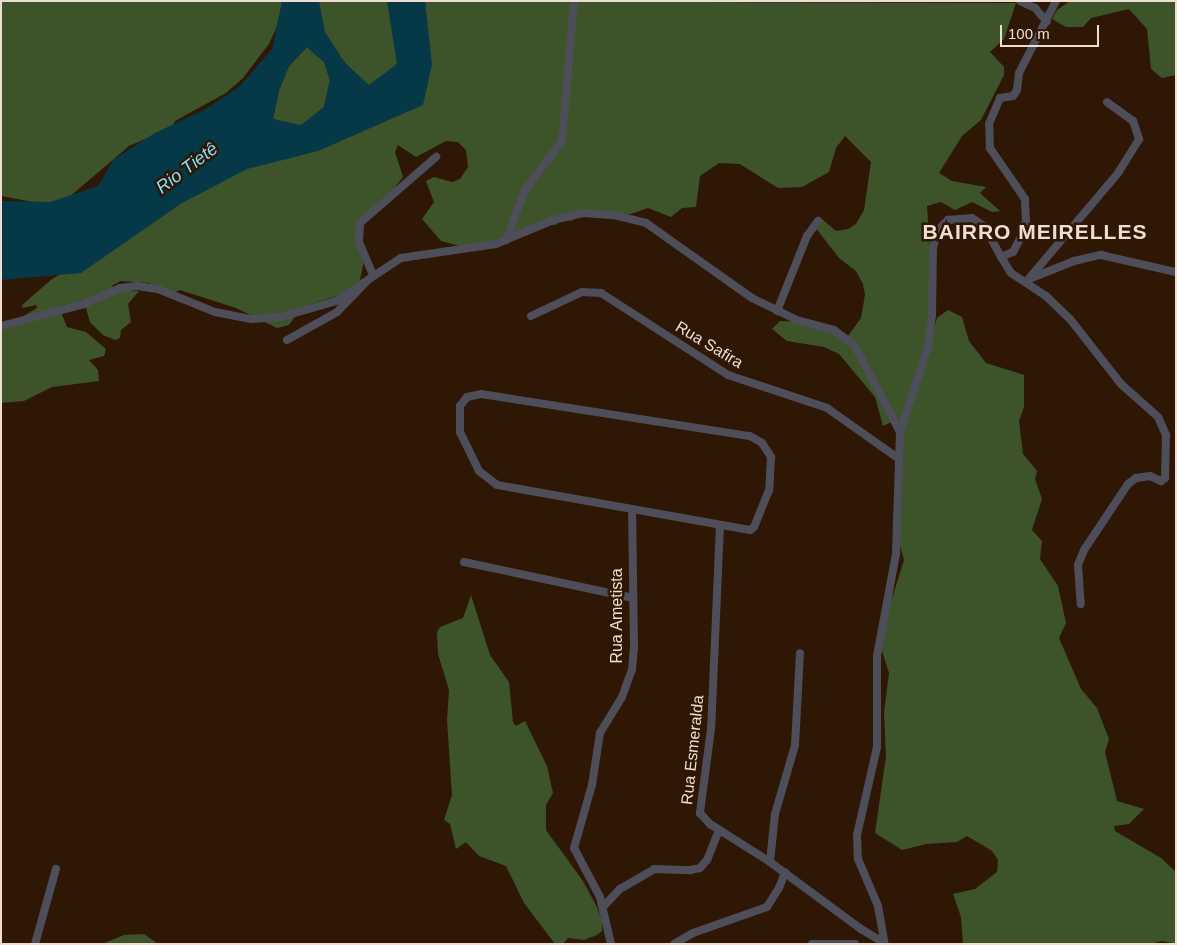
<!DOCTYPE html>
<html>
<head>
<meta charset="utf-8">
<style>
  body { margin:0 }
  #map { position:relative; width:1177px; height:945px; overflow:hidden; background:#2f1705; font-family:Helvetica,sans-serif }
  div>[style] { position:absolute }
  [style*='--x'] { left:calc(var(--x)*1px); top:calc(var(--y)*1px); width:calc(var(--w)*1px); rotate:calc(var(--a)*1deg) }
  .forest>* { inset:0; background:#3d532a }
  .water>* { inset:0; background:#053947 }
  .street>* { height:8px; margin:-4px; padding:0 4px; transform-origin:4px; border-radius:4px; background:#4e4e5b }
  span { translate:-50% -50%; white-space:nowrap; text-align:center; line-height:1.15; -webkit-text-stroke:5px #2f1705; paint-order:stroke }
  .street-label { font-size:16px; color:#efddd2 }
  .water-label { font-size:18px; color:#81e0fe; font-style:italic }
  .district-label { font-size:21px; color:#efddd2; font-weight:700; letter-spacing:1px }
  .frame { position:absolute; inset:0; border:2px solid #efddd2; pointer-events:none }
  .scale { position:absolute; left:1000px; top:25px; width:99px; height:22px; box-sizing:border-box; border:2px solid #efddd2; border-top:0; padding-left:6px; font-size:15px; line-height:18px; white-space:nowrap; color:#efddd2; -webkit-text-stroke:4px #2f1705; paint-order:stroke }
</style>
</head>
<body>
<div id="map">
  <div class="forest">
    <i style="clip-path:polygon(1px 1px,283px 1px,279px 22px,269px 44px,243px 78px,226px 93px,175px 121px,171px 128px,129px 146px,68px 198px,44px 204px,1px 196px)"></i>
    <i style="clip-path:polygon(317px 1px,393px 1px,397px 64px,370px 86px,363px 84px,325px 39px)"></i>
    <i style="clip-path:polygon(425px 1px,1016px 3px,1004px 39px,990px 52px,1004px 67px,1004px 75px,981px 120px,962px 136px,939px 173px,952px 181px,986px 187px,980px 193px,1000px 211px,992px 212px,972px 202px,955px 210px,941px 202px,927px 206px,932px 275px,924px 362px,937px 318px,948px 310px,962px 317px,969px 341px,986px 363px,1024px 375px,1024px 407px,1019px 421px,1023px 454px,1037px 471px,1035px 479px,1042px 499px,1032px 530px,1042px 541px,1040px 559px,1058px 586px,1066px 623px,1059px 638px,1081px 689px,1097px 708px,1109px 739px,1105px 752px,1117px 801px,1144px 809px,1129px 824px,1114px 826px,1115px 831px,1161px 858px,1176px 872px,1176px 944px,1162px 941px,1150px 944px,963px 944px,961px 917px,953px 894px,975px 889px,997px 872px,998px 860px,992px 851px,967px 836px,957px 842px,926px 844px,902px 850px,875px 833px,886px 756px,884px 712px,889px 673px,882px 651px,883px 627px,904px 560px,895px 527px,902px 481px,900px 422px,896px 420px,883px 426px,875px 397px,839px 354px,824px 347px,787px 341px,772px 329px,780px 321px,801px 322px,848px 336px,861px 318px,865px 295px,863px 284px,856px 271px,839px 258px,815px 227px,817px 221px,822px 219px,836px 231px,848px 229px,856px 224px,864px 210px,871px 162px,845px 136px,836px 148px,829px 172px,802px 187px,778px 188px,740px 164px,719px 163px,700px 176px,696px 207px,682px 208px,671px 217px,648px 208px,631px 214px,584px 213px,571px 221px,563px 217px,556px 225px,544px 224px,505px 239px,460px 246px,441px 241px,422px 219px,434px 202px,426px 181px,434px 177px,452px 182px,460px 179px,468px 167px,466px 150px,458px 142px,446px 141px,416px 157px,398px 145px,395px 152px,403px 177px,381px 205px,365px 218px,361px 237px,364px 261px,358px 289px,309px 305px,299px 311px,289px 325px,277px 328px,236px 308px,180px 290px,174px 293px,149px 283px,121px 281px,113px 285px,110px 291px,139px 291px,128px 304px,131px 322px,121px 330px,120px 338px,115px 340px,103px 335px,90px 322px,85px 305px,61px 312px,67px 327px,86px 332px,106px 349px,104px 356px,89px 360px,98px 370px,99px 381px,52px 387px,24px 401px,1px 403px,1px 329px,37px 308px,36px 305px,23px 308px,22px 305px,52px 279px,92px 256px,244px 155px,430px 60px)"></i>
    <i style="clip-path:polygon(1070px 1px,1176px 1px,1176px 75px,1162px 78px,1151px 69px,1147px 29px,1129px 9px,1091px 18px,1083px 27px,1066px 27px,1052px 19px,1057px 10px)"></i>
    <i style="clip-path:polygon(307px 47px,324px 62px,330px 80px,324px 107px,301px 126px,273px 119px,279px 90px,289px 66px)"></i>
    <i style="clip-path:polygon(471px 595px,490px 655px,509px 682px,513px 722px,516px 726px,525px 721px,547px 766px,553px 793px,546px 805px,546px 830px,583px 881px,597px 907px,602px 921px,602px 931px,597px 935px,584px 940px,568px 938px,563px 944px,555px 944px,524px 903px,506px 866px,479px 856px,466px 842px,456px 849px,450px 824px,444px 820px,452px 795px,447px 721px,449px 690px,438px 654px,437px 632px,440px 627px,463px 618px)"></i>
    <i style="clip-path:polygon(144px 934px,158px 944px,102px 944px,124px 935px)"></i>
  </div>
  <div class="water">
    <i style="clip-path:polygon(evenodd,282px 1px,319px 1px,325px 32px,345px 63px,369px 85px,397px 64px,387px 1px,425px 1px,432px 64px,423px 105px,318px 151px,247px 169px,182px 203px,81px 273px,1px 280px,1px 201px,50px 202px,98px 186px,114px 159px,155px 133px,204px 110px,240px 86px,272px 49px,282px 1px,307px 47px,324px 62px,330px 80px,324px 107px,301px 125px,273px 119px,279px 90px,289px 66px,307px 47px)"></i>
  </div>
  <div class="street">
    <i style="--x:1020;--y:1;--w:17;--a:25"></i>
    <i style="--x:1035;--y:8;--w:18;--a:49"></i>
    <i style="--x:506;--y:240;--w:53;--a:-69.2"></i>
    <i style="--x:525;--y:190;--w:61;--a:-52.9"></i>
    <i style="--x:562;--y:141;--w:141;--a:-85.1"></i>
    <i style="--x:1001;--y:257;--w:19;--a:58"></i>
    <i style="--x:1011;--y:273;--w:42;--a:33.3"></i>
    <i style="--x:1046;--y:296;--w:33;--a:44"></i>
    <i style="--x:1070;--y:319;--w:83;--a:51.9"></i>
    <i style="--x:1121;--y:384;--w:50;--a:41.7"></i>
    <i style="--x:1158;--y:417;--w:20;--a:66"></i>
    <i style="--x:1166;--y:435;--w:43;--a:91.3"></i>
    <i style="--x:1165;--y:478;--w:5;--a:143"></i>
    <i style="--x:1161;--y:481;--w:12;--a:-156"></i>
    <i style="--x:1150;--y:476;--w:14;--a:172"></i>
    <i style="--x:1136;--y:478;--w:10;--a:143"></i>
    <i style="--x:1128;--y:484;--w:79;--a:123.7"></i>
    <i style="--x:1084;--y:550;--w:16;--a:112"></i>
    <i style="--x:1078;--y:565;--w:39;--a:86"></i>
    <i style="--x:373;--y:275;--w:36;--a:-113"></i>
    <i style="--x:359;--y:242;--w:19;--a:-87"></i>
    <i style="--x:360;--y:223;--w:101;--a:-41"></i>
    <i style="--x:1029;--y:279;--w:48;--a:-21.8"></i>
    <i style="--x:1074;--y:261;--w:28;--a:-13"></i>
    <i style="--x:1101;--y:255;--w:77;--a:12.8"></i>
    <i style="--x:1026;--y:282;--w:143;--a:-49.8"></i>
    <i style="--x:1118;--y:173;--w:40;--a:-58"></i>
    <i style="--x:1139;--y:139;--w:19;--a:-108"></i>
    <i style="--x:1133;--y:121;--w:32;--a:-144"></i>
    <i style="--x:777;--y:311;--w:81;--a:-68.2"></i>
    <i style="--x:807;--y:236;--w:19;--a:-54"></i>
    <i style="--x:531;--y:316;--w:56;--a:-25.2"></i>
    <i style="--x:582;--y:292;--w:19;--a:3"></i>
    <i style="--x:601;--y:293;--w:151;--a:32.8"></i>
    <i style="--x:728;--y:375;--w:104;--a:18.4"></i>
    <i style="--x:827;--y:408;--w:88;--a:35.3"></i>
    <i style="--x:1;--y:326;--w:86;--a:-14.8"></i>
    <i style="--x:84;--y:304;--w:39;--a:-24"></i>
    <i style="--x:120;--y:288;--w:17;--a:-7"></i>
    <i style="--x:137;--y:286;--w:21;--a:8"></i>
    <i style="--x:158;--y:289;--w:61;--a:22"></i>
    <i style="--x:215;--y:312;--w:37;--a:11"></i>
    <i style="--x:251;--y:319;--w:30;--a:-4"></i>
    <i style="--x:281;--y:317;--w:57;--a:-16.2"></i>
    <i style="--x:336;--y:301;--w:78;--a:-33.5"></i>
    <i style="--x:401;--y:258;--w:96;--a:-8.4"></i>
    <i style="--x:496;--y:244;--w:62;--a:-22.8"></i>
    <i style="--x:553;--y:220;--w:31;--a:-13"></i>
    <i style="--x:583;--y:213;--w:31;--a:4"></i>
    <i style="--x:614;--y:215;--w:33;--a:14"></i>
    <i style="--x:646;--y:223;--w:130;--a:35.3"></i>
    <i style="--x:752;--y:298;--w:50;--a:26.1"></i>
    <i style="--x:797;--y:320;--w:38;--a:15"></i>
    <i style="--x:834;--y:330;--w:26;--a:37"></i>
    <i style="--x:855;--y:346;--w:97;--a:62.4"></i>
    <i style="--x:900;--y:432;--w:122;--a:91.9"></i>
    <i style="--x:896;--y:554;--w:104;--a:100.6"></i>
    <i style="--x:877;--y:656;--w:91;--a:90"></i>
    <i style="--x:877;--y:747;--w:90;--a:102.8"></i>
    <i style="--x:857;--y:835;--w:24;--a:88"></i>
    <i style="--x:858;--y:859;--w:51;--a:66.9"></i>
    <i style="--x:878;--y:906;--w:39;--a:80"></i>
    <i style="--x:287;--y:340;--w:57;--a:-29.2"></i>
    <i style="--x:337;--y:312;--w:45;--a:-45.9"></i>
    <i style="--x:481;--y:394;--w:272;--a:8.9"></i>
    <i style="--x:750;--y:436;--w:14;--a:30"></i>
    <i style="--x:762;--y:443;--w:17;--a:57"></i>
    <i style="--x:771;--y:457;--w:33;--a:93"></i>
    <i style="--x:769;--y:490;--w:40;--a:112"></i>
    <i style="--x:754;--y:527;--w:5;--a:143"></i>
    <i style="--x:750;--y:530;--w:257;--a:-169.9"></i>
    <i style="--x:497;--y:485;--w:23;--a:-142"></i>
    <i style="--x:479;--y:471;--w:43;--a:-116"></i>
    <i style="--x:460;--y:432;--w:26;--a:-90"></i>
    <i style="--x:460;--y:406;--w:11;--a:-52"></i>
    <i style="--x:467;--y:397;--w:14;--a:-12"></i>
    <i style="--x:900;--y:432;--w:89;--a:-71.8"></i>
    <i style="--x:928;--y:347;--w:31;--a:-83"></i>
    <i style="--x:932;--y:316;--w:68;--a:-89.2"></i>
    <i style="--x:933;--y:248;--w:17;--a:-77"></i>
    <i style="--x:937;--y:231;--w:16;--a:-45"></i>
    <i style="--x:948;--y:220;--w:24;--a:-5"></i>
    <i style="--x:972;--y:218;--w:14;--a:34"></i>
    <i style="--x:984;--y:226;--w:35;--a:61"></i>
    <i style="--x:1001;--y:257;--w:13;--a:-23"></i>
    <i style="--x:1013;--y:252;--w:17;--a:-62"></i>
    <i style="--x:1021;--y:237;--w:17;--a:-73"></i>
    <i style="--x:1026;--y:221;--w:22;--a:-93"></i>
    <i style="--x:1025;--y:199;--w:62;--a:-124.5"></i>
    <i style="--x:990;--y:148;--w:24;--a:-92"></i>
    <i style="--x:989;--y:124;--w:28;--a:-67"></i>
    <i style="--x:1000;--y:98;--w:13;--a:-9"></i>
    <i style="--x:1013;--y:96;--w:7;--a:-56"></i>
    <i style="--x:1017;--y:90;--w:17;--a:-83"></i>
    <i style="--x:1019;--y:73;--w:81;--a:-62.8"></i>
    <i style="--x:720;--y:525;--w:204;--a:92.5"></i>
    <i style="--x:711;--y:729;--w:85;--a:97.5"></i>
    <i style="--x:700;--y:813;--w:15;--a:48"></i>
    <i style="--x:710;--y:824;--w:71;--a:32.3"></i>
    <i style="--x:770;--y:862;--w:113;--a:36.4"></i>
    <i style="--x:861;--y:929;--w:26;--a:31"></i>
    <i style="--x:464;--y:562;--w:173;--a:12"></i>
    <i style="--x:770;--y:862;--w:48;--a:-84.1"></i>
    <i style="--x:775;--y:814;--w:72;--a:-73.8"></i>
    <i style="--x:795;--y:745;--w:92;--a:-86.9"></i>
    <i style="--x:603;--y:907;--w:25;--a:-47"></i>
    <i style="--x:620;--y:889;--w:39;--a:-30"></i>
    <i style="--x:654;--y:869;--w:36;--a:2"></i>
    <i style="--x:690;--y:870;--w:10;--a:-11"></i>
    <i style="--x:700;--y:868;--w:11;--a:-49"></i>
    <i style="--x:707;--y:860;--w:32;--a:-68"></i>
    <i style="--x:35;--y:944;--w:78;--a:-74.4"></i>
    <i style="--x:611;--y:944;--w:48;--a:-103.2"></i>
    <i style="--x:600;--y:897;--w:55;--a:-118"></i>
    <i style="--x:574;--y:848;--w:66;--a:-74.1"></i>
    <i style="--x:592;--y:785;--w:53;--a:-81.3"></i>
    <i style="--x:600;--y:733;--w:42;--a:-58.6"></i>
    <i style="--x:622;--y:697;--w:29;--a:-70"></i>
    <i style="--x:632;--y:670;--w:22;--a:-85"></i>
    <i style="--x:634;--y:648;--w:139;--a:-90.8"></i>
    <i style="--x:674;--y:944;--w:22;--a:-30"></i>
    <i style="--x:693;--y:933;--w:78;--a:-19.4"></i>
    <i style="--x:767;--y:907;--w:22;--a:-58"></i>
    <i style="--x:779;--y:888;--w:17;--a:-69"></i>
    <i style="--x:812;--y:944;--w:43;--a:0"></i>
  </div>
  <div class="street-label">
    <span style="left:709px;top:345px;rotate:31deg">Rua Safira</span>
    <span style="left:617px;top:616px;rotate:-90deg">Rua Ametista</span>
    <span style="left:693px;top:750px;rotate:-84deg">Rua Esmeralda</span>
  </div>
  <div class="water-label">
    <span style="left:187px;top:168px;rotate:-37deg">Rio Tietê</span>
  </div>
  <div class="district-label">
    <span style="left:1035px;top:232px">BAIRRO MEIRELLES</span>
  </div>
  <div class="frame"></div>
  <div class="scale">100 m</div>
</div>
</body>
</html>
